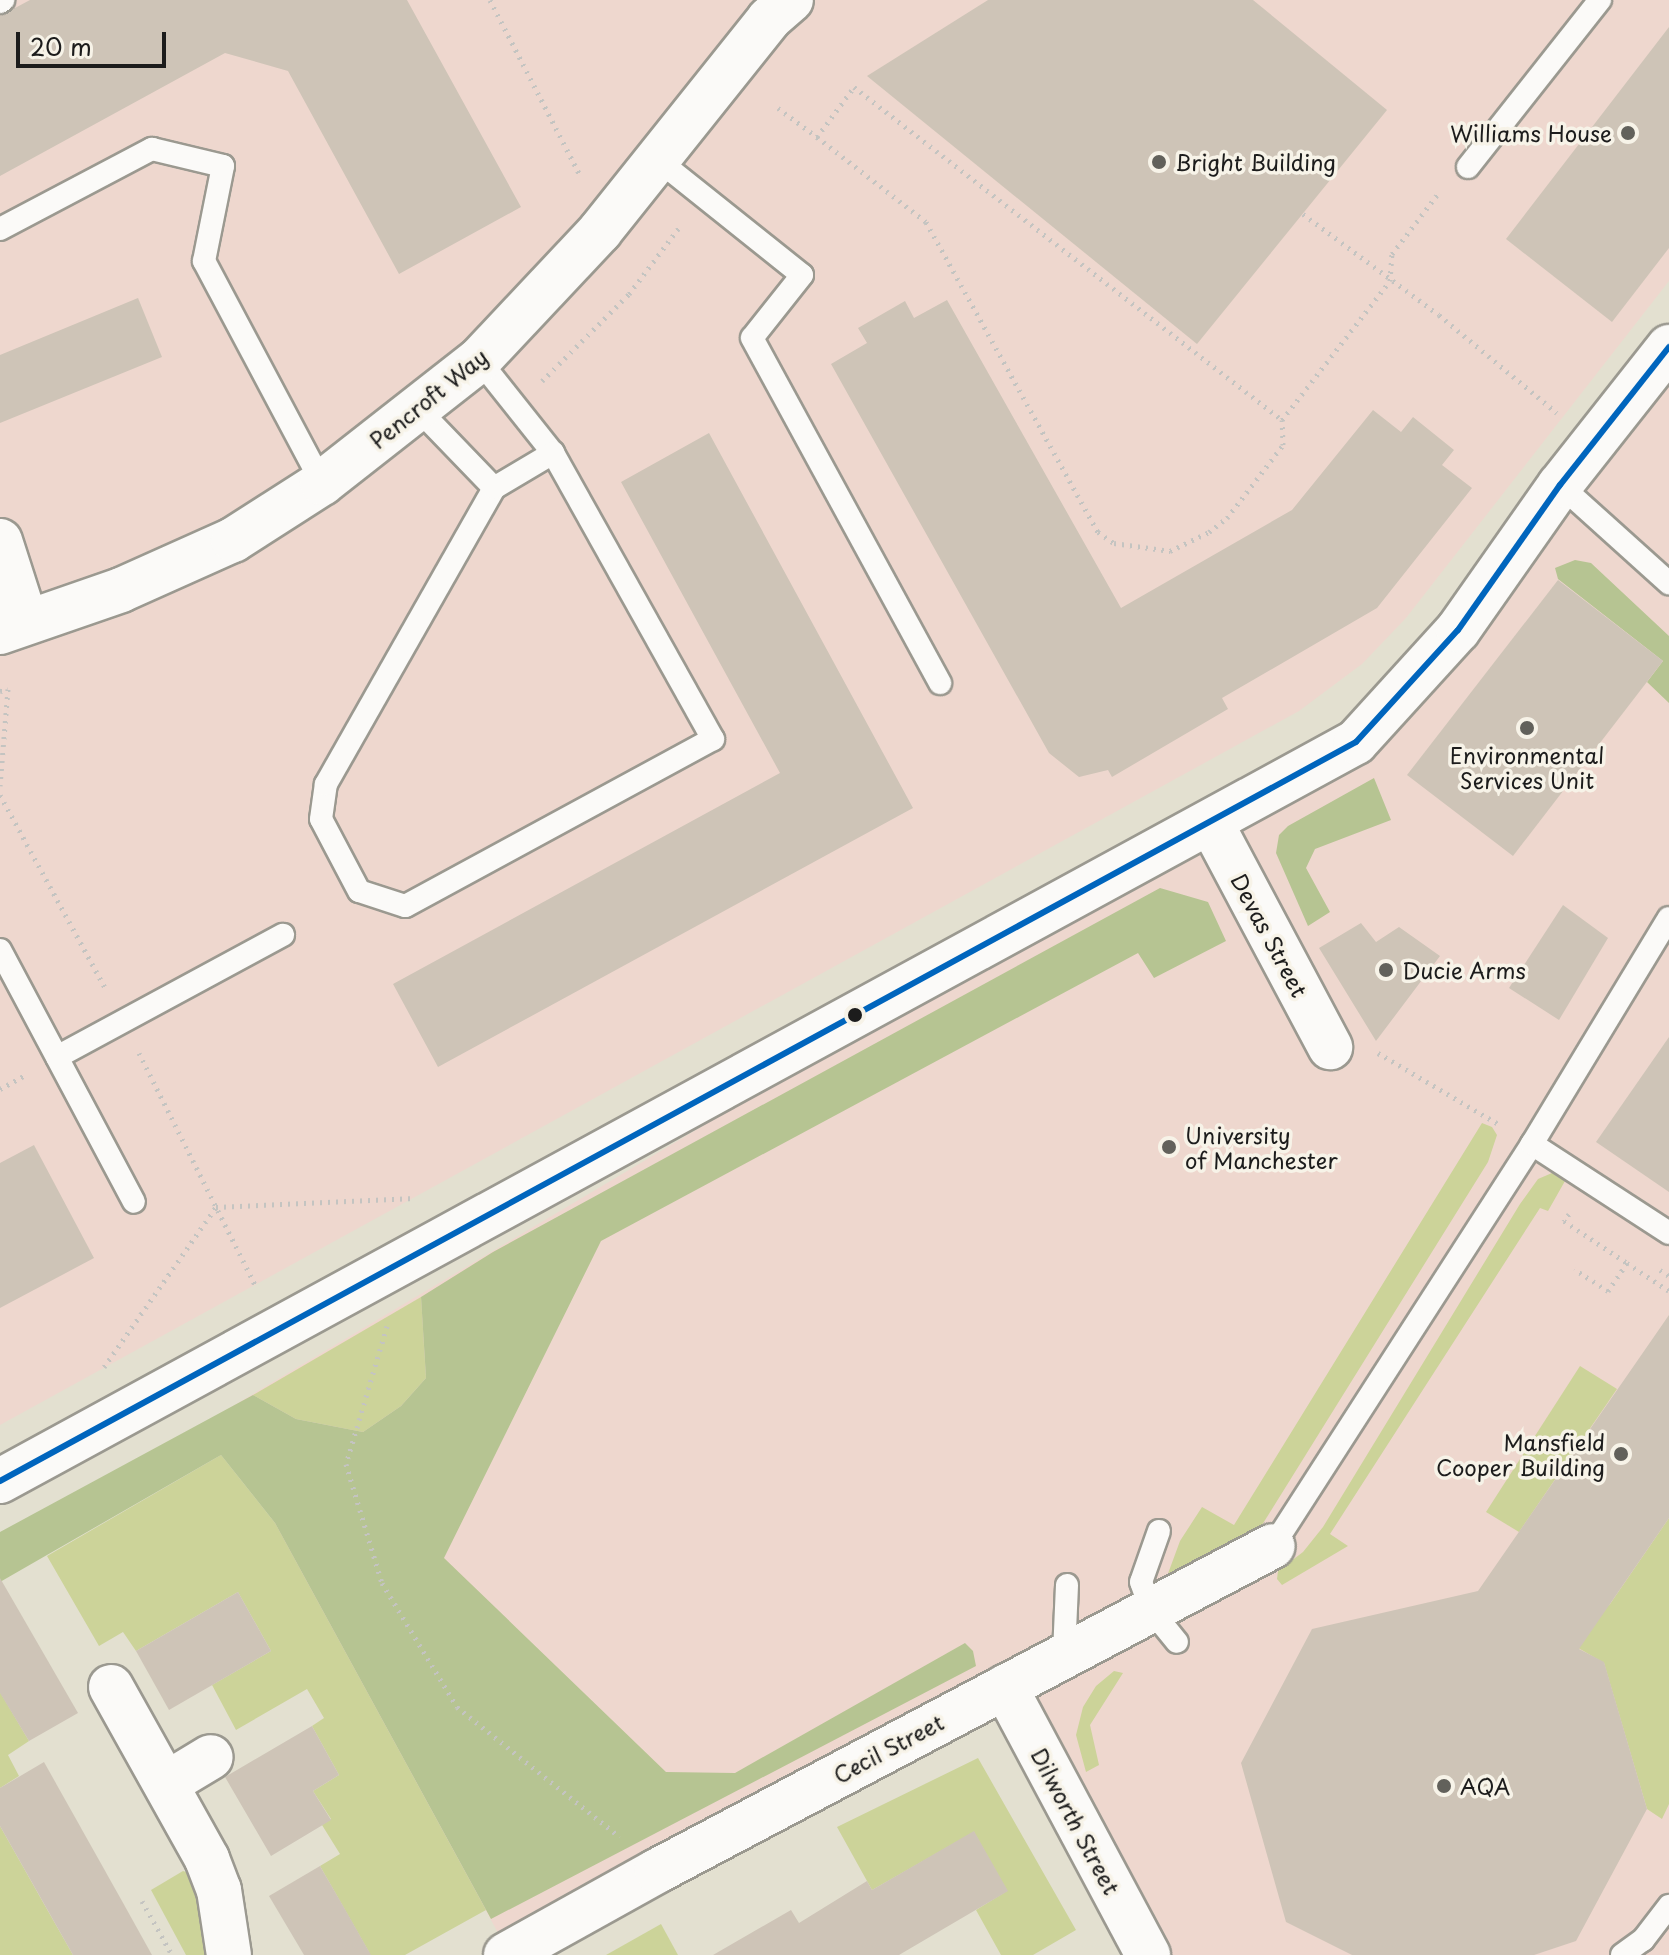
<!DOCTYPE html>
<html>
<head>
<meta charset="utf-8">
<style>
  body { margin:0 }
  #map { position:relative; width:1669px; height:1955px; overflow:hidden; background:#e3e0d0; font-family:"Playpen Sans",sans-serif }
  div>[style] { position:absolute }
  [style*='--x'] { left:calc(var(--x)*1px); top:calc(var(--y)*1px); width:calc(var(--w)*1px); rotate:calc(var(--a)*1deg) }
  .built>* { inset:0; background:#eed7ce }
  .green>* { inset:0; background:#ccd399 }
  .forest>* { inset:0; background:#b6c492 }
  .building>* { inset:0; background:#cec4b7 }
  .path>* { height:5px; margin-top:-2.5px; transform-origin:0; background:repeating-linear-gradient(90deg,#c4c4c1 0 2px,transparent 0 8px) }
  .roads { filter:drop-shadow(2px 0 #9b9990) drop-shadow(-2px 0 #9b9990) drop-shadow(0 2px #9b9990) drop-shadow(0 -2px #9b9990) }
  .service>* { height:22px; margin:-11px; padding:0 11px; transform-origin:11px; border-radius:11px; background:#fbfaf8 }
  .minor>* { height:44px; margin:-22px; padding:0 22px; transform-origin:22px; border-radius:22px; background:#fbfaf8 }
  .tertiary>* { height:44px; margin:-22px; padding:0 22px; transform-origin:22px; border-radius:22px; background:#fbfaf8 }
  .bus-1>* { height:6px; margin:-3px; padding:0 3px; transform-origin:3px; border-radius:3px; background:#0065bd }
  .dots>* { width:22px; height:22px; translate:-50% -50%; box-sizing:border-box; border:4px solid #f7f3e8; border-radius:50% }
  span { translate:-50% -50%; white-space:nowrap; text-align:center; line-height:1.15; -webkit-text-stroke:7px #f7f3e8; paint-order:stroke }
  .poi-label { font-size:22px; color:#1c1c1c }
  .right { translate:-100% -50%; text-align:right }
  .left { translate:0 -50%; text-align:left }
  .street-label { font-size:22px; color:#1c1c1c }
  .scale { position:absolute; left:16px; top:32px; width:150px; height:36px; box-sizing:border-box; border:4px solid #1c1c1c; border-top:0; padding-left:10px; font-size:24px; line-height:28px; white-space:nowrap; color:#1c1c1c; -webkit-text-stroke:6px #f7f3e8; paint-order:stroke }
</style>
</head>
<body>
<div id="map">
  <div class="built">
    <i style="clip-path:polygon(0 0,1669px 0,1669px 281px,1406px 618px,1362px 664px,1299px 711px,0 1425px)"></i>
    <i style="clip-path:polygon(1669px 347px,1669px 1955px,1148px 1955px,1005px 1687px,509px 1953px,216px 1416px,1211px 823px,1356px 742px)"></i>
  </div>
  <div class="green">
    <i style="clip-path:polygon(1482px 1123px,1492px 1127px,1497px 1135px,1488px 1162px,1262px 1525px,1244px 1545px,1166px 1579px,1180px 1541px,1202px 1507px,1234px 1525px)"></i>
    <i style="clip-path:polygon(1552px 1173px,1565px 1181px,1548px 1211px,1540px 1208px,1330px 1534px,1348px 1546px,1282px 1585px,1277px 1579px,1278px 1571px,1303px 1552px,1323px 1527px,1520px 1204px,1538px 1179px)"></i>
    <i style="clip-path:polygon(421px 1297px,426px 1378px,401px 1406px,363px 1432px,296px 1419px,253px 1395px)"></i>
    <i style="clip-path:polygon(1580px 1366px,1617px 1389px,1519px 1532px,1486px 1512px)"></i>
    <i style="clip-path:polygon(221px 1455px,275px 1523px,486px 1910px,405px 1955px,365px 1955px,369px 1952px,320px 1866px,340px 1854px,322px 1825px,331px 1819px,313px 1791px,339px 1775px,312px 1726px,324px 1718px,307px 1689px,236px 1730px,212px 1685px,271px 1651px,238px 1592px,136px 1651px,123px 1632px,99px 1646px,47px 1556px)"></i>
    <i style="clip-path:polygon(1669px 1518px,1669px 1804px,1662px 1819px,1647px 1809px,1604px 1663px,1568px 1642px,1610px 1604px)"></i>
    <i style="clip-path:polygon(1114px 1671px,1123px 1673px,1090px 1725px,1099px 1765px,1086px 1772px,1076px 1735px,1083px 1707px,1096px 1686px)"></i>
    <i style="clip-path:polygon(0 1692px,29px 1741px,8px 1755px,19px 1776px,0 1788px)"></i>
    <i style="clip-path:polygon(978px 1758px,1076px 1930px,1033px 1955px,1001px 1955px,976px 1910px,1007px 1891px,974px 1832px,872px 1890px,837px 1827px)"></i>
    <i style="clip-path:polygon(0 1826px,44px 1904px,73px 1955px,0 1955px)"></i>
    <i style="clip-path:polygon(183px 1871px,189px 1873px,197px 1888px,207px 1955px,186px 1955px,151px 1890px)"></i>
    <i style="clip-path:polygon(661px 1924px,678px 1955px,606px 1955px)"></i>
  </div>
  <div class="forest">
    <i style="clip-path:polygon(1575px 560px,1591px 563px,1669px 636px,1669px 703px,1647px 682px,1663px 661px,1558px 579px,1555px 568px)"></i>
    <i style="clip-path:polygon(1374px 778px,1391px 820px,1315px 849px,1306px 868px,1330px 912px,1308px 926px,1276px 853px,1279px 835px,1288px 826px)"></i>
    <i style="clip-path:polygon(1160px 888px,1208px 902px,1226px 941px,1154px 978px,1138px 953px,601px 1241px,444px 1558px,666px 1772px,735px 1773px,965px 1643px,973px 1651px,976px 1666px,491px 1919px,275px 1523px,221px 1455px,0 1582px,0 1532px,253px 1395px,296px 1419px,363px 1432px,401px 1406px,426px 1378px,421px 1297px,493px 1252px)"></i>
  </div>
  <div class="building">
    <i style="clip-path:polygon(30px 0,407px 0,521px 207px,399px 274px,288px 71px,225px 53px,0 176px,0 16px)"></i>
    <i style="clip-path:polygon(988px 0,1253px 0,1387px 110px,1197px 344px,867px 76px)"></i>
    <i style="clip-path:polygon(1669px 27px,1669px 248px,1612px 322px,1506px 239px)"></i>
    <i style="clip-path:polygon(138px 298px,162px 357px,0 423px,0 355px)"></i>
    <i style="clip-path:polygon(947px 300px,1121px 608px,1292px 510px,1373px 410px,1401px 432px,1413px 417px,1454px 450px,1442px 465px,1472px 488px,1377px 608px,1222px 698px,1228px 709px,1112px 777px,1108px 770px,1079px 777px,1049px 753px,831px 364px,867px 343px,858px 328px,905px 301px,914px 318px)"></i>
    <i style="clip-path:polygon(709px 433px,913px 808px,438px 1067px,393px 984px,780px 773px,621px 482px)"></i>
    <i style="clip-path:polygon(1558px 580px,1663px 661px,1513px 856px,1407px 775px)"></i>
    <i style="clip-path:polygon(1563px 905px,1608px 938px,1559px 1020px,1509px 988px)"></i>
    <i style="clip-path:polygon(1361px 923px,1376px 942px,1399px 927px,1440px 956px,1376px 1041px,1319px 948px)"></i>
    <i style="clip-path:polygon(1669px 1037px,1669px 1192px,1596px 1142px)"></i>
    <i style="clip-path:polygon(34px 1145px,94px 1258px,0 1308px,0 1163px)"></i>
    <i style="clip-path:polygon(1669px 1315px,1669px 1518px,1579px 1649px,1604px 1662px,1647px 1809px,1576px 1941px,1534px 1955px,1352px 1955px,1286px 1922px,1241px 1763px,1312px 1629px,1478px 1591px)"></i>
    <i style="clip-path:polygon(0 1578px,78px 1713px,29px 1741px,0 1693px)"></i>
    <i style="clip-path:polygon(238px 1592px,271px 1651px,169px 1710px,136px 1651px)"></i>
    <i style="clip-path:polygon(312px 1726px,339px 1775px,313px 1791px,331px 1820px,271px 1856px,225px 1777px)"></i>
    <i style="clip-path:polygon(44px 1762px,122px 1901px,152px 1955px,73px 1955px,0 1826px,0 1788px)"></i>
    <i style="clip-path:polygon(974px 1831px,1008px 1891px,899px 1955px,713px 1955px,791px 1910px,799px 1923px,867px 1881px,872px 1890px)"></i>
    <i style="clip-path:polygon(320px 1866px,346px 1911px,371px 1955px,304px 1955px,269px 1896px)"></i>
  </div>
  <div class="path">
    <i style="--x:490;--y:0;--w:199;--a:62.8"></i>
    <i style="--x:778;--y:108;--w:49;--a:36.6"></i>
    <i style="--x:817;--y:137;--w:62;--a:-53.5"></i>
    <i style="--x:854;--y:87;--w:542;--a:37.88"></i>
    <i style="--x:1282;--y:420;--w:176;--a:-52.2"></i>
    <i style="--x:1390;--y:281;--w:27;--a:-86"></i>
    <i style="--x:1392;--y:254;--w:79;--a:-52.7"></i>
    <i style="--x:817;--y:137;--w:138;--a:37.9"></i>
    <i style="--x:926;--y:222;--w:355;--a:61"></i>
    <i style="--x:1098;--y:532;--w:19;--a:35"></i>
    <i style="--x:1114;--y:543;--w:57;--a:8.1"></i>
    <i style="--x:1170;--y:551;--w:43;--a:-26"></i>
    <i style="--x:1209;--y:532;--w:23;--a:-38"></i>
    <i style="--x:1227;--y:518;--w:92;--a:-52.5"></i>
    <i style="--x:1283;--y:445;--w:25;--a:-92"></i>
    <i style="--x:1303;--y:214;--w:169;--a:36.6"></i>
    <i style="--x:1439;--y:315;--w:153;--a:39.7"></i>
    <i style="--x:542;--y:381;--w:123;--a:-45"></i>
    <i style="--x:629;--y:294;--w:86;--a:-53"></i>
    <i style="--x:0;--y:691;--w:8;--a:-14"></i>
    <i style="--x:8;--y:689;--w:97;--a:94.7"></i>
    <i style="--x:0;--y:795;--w:223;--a:61.4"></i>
    <i style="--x:139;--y:1053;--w:262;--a:63.4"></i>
    <i style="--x:1378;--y:1053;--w:142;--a:30.5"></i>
    <i style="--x:0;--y:1089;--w:31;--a:-29"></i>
    <i style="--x:1569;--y:1214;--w:9;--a:126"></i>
    <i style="--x:1564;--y:1221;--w:76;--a:33.7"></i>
    <i style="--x:1627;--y:1263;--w:34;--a:124"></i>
    <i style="--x:1608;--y:1291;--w:40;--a:-147.1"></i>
    <i style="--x:1627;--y:1263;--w:50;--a:33.7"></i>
    <i style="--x:1660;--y:1270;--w:11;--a:34"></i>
    <i style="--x:387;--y:1326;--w:144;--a:106.5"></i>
    <i style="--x:346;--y:1464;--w:124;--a:73.2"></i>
    <i style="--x:382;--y:1583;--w:145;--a:58.8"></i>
    <i style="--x:457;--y:1707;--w:208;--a:38.6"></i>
    <i style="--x:104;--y:1367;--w:195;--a:-55"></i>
    <i style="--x:216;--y:1207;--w:199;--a:-2.6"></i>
    <i style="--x:142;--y:1901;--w:62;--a:60.9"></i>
  </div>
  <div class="roads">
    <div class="service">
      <i style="--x:0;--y:2;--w:4;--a:-34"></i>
      <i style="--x:658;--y:160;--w:184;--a:38.6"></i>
      <i style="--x:802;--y:275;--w:80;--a:128.4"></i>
      <i style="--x:752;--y:338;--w:393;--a:61.4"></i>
      <i style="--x:1468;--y:167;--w:213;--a:-51.7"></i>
      <i style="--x:0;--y:229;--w:172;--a:-27.8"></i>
      <i style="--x:152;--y:149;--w:73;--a:13.5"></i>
      <i style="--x:223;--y:166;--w:97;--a:101.3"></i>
      <i style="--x:204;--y:261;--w:251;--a:62"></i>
      <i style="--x:479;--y:360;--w:119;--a:51.5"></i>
      <i style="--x:553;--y:453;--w:328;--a:60.8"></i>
      <i style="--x:713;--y:739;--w:350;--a:151.5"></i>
      <i style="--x:405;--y:906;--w:48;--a:-161.9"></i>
      <i style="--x:359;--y:891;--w:81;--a:-117.8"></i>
      <i style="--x:321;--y:819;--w:35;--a:-82"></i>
      <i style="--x:326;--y:784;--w:340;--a:-60.4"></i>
      <i style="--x:494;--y:488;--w:69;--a:-30.7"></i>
      <i style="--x:417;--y:408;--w:111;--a:46.1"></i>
      <i style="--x:1560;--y:485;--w:147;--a:42"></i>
      <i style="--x:0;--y:950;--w:285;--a:62"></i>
      <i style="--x:57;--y:1057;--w:257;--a:-28.4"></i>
      <i style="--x:1532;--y:1144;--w:163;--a:33"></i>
      <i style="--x:1159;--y:1531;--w:54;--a:109.4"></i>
      <i style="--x:1141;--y:1582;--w:30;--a:70"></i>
      <i style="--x:1151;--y:1610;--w:41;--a:50.9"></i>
      <i style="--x:1273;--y:1546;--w:478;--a:-57.2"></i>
      <i style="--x:1532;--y:1144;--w:264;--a:-58.8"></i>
      <i style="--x:1064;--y:1654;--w:69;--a:-87.5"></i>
      <i style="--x:1622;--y:1955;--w:26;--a:-36"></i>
      <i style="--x:1643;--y:1940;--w:43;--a:-52.6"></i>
    </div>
    <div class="minor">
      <i style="--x:0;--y:541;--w:85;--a:72.2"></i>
      <i style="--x:0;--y:632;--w:128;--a:-19.1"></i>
      <i style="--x:121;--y:590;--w:123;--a:-24.1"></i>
      <i style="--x:233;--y:540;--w:106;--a:-32.6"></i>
      <i style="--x:322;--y:483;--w:199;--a:-38.1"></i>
      <i style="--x:479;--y:360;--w:177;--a:-46.8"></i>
      <i style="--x:600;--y:231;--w:271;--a:-51.4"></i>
      <i style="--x:769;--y:19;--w:29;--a:-41"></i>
      <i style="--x:1211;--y:823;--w:254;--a:62"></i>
      <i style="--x:111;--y:1687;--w:197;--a:60.8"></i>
      <i style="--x:207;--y:1859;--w:33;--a:69"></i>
      <i style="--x:219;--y:1890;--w:66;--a:81.3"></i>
      <i style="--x:1005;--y:1687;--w:304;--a:61.9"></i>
      <i style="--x:166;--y:1784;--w:52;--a:-31"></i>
      <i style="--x:506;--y:1955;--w:173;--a:-29.1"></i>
      <i style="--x:657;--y:1871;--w:696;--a:-27.82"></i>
    </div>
    <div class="tertiary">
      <i style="--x:0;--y:1481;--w:1544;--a:-28.59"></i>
      <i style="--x:1356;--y:742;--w:151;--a:-47.7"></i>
      <i style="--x:1458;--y:630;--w:177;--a:-54.9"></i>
      <i style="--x:1560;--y:485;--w:176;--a:-51.7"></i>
    </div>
  </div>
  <div class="bus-1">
    <i style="--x:0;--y:1481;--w:1544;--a:-28.59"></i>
    <i style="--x:1356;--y:742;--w:151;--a:-47.7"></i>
    <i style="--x:1458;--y:630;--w:177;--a:-54.9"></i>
    <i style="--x:1560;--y:485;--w:176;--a:-51.7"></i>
  </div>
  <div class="dots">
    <i style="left:1628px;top:133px;background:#62615b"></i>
    <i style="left:1159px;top:162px;background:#62615b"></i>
    <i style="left:1527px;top:728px;background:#62615b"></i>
    <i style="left:1386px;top:970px;background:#62615b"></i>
    <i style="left:855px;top:1015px;background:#1c1c1c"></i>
    <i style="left:1169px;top:1147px;background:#62615b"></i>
    <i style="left:1621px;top:1454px;background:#62615b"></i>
    <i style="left:1444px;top:1786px;background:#62615b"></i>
  </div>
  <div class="poi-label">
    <span class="right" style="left:1612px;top:133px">Williams House</span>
    <span class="left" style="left:1175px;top:162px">Bright Building</span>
    <span style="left:1527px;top:767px">Environmental<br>Services Unit</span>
    <span class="left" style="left:1402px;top:970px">Ducie Arms</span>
    <span class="left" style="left:1185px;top:1147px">University<br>of Manchester</span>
    <span class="right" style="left:1605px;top:1454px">Mansfield<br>Cooper Building</span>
    <span class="left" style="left:1460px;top:1786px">AQA</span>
  </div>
  <div class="street-label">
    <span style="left:428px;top:398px;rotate:-39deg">Pencroft Way</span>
    <span style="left:1270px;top:935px;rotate:62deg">Devas Street</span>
    <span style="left:888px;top:1748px;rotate:-28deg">Cecil Street</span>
    <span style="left:1076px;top:1821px;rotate:62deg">Dilworth Street</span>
  </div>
  <div class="scale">20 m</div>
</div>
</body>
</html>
